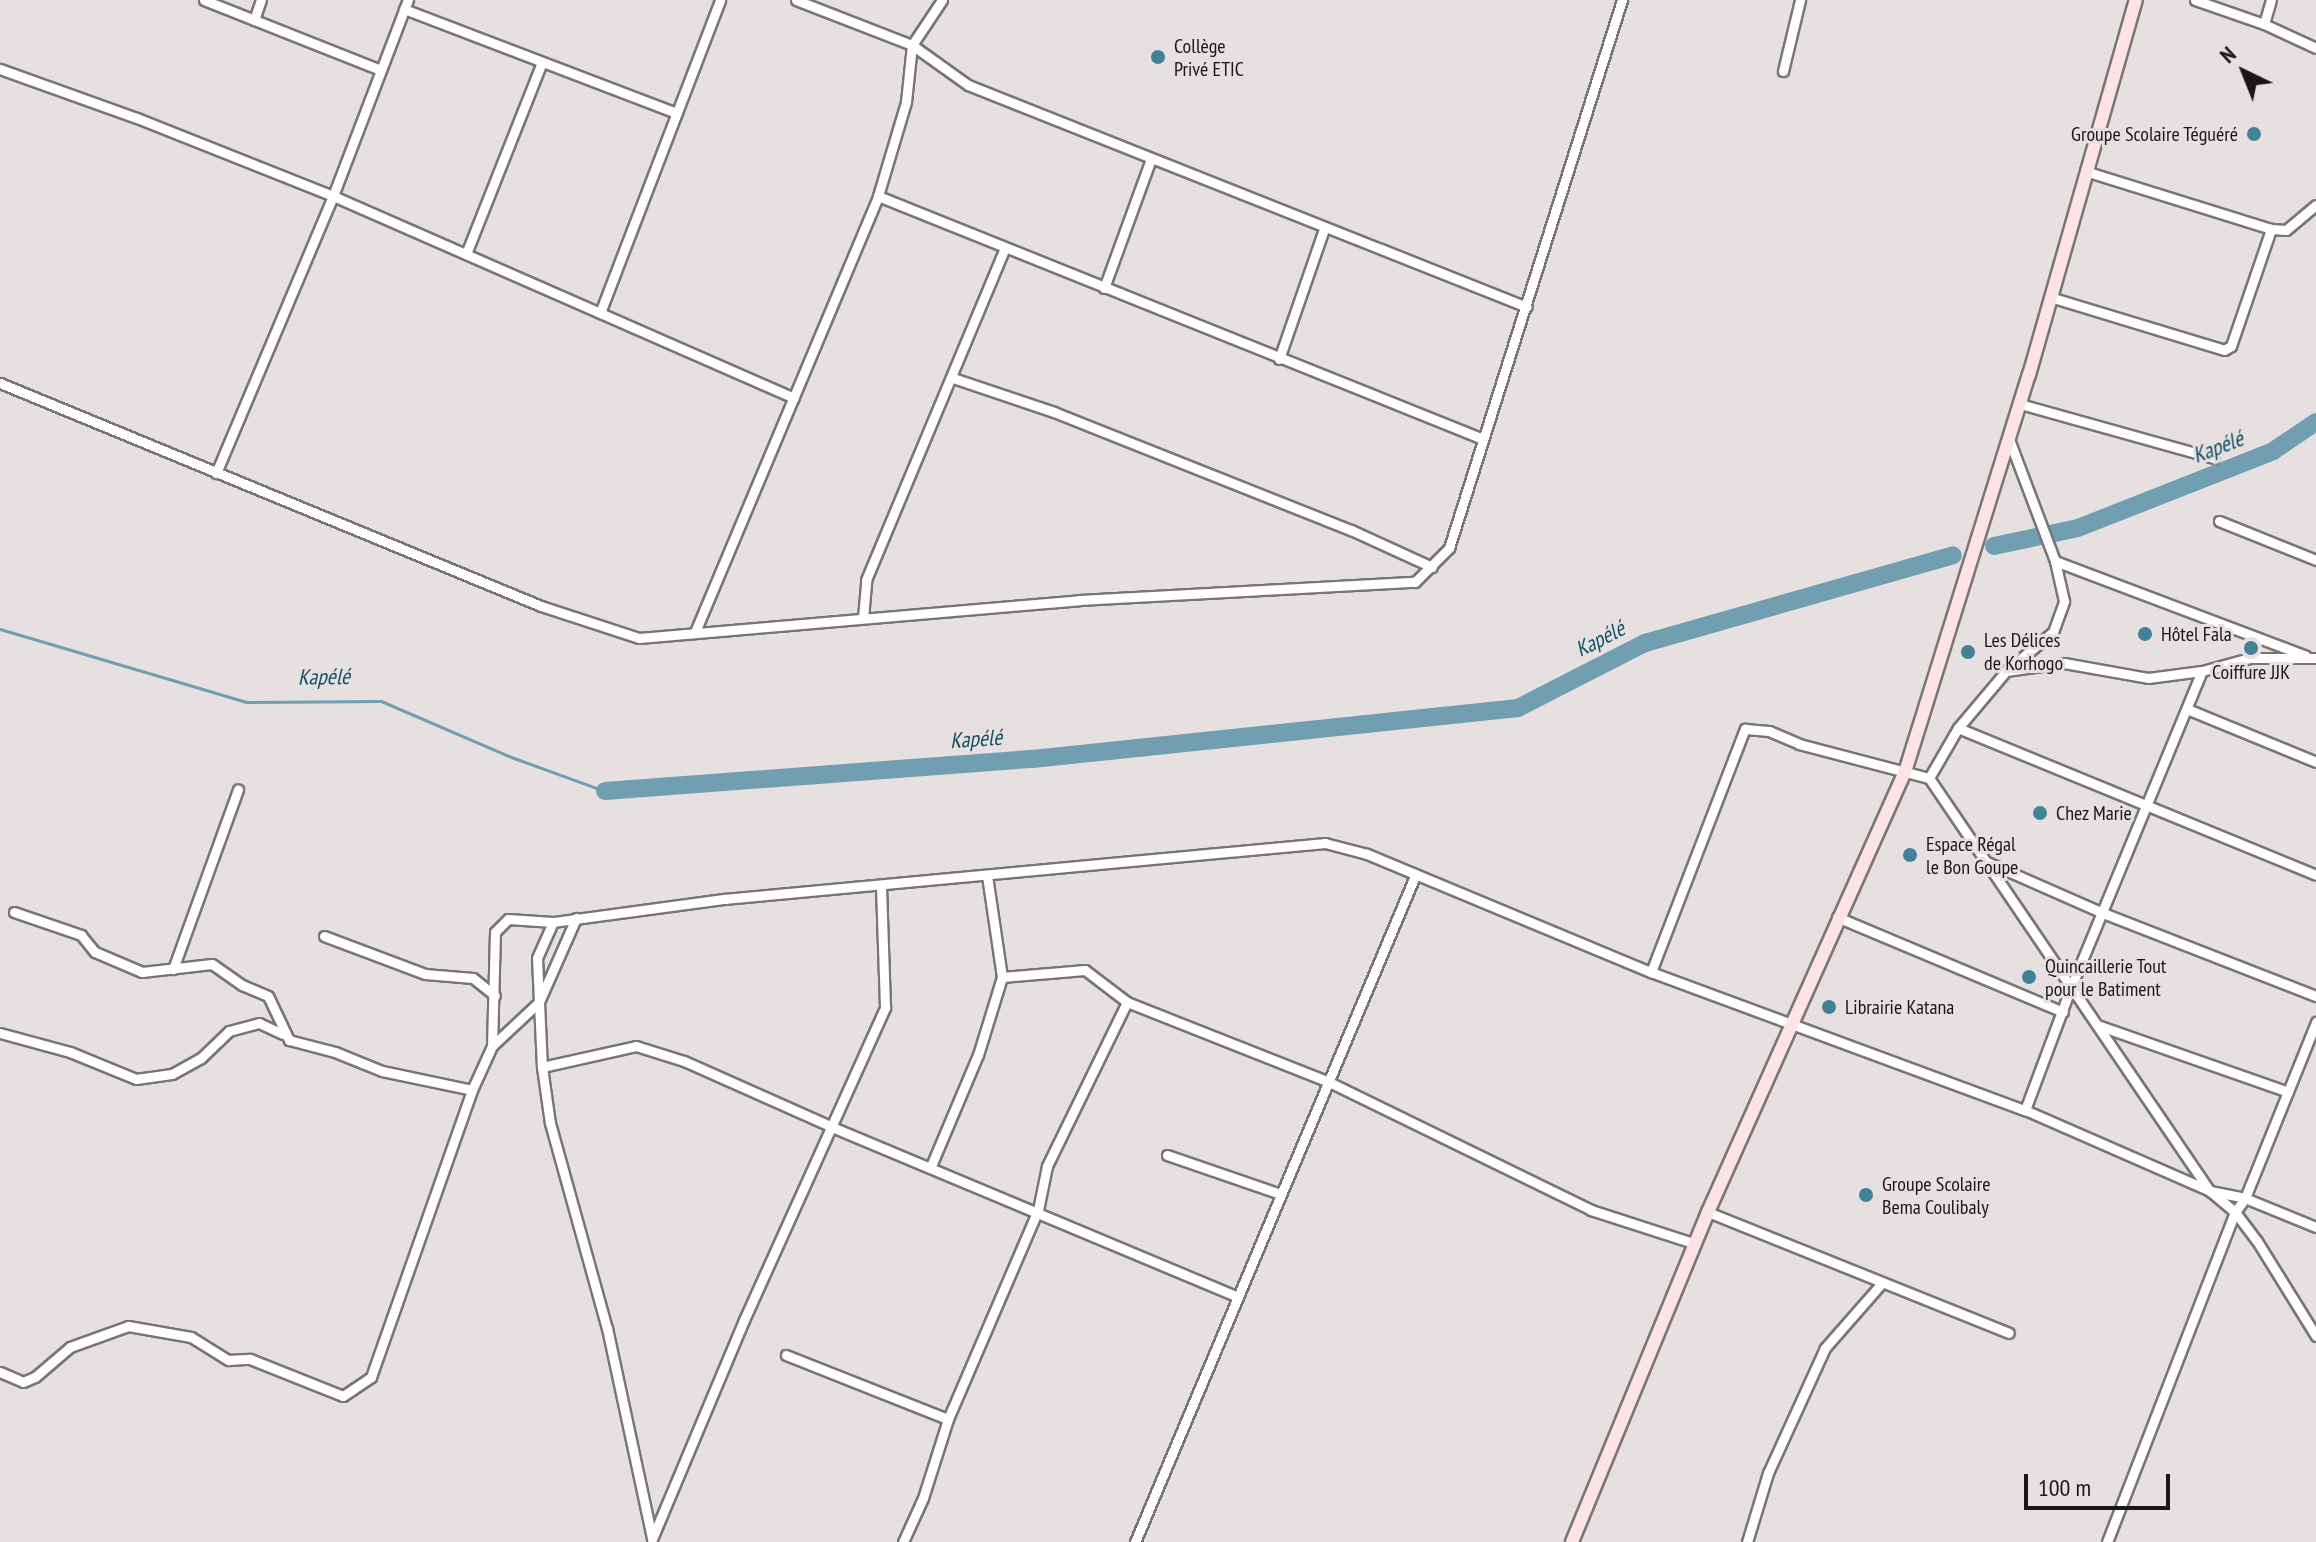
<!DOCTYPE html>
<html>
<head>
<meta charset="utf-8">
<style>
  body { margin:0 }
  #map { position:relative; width:2316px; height:1542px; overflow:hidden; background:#e7e0e1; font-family:"PT Sans Narrow",sans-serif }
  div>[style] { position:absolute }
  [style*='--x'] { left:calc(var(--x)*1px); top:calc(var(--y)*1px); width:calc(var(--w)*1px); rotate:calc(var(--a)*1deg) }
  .stream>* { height:3px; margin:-1.5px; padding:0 1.5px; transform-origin:1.5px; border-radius:1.5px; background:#719fb1 }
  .river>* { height:18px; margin:-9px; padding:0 9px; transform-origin:9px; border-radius:9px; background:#719fb1 }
  .roads { filter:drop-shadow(2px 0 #7a7575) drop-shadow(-2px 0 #7a7575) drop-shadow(0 2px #7a7575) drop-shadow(0 -2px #7a7575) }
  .street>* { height:9px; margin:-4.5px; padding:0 4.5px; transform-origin:4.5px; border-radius:4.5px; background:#fff }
  .secondary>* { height:12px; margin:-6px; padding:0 6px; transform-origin:6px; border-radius:6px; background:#fde2e6 }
  .dots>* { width:22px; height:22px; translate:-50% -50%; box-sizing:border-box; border:4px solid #e7e0e1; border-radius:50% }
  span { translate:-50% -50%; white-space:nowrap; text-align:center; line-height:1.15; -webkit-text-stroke:6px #e7e0e1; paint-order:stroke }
  .poi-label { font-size:20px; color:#181616 }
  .left { translate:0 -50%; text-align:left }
  .right { translate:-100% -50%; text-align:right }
  .water-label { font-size:22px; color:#115165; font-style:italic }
  .north { position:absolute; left:2204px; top:32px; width:80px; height:80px; -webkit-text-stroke:6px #e7e0e1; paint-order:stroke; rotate:317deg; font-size:22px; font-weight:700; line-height:32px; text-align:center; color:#181616 }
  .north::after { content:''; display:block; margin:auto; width:28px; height:36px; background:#181616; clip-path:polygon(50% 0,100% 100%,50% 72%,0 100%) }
  .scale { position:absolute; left:2024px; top:1474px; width:146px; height:36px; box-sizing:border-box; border:4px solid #181616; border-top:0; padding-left:10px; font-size:24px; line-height:28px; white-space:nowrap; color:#181616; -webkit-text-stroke:6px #e7e0e1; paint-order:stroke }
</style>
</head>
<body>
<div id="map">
  <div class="stream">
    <i style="--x:0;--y:629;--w:257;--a:16.5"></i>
    <i style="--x:246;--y:702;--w:135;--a:-0.4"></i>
    <i style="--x:381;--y:701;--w:142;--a:23.3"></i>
    <i style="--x:511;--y:757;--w:100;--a:19.9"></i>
  </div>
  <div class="river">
    <i style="--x:1994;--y:546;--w:86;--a:-12.1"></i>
    <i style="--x:2078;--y:528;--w:210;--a:-21.5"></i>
    <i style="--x:2273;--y:451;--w:52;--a:-34"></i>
    <i style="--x:605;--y:791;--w:429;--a:-4.3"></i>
    <i style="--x:1033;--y:759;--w:488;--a:-6"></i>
    <i style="--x:1518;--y:708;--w:143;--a:-27.1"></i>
    <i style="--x:1645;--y:643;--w:320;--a:-15.9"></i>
  </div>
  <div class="roads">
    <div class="street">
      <i style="--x:204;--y:0;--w:190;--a:21.6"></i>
      <i style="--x:796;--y:0;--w:124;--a:21.2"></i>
      <i style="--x:912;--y:45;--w:69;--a:35.5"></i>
      <i style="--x:968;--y:85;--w:601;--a:21.66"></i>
      <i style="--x:2195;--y:0;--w:73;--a:19.2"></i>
      <i style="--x:2264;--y:24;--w:57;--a:24.8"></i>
      <i style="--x:404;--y:9;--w:292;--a:20.9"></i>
      <i style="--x:254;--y:20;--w:21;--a:-71"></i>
      <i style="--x:2264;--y:24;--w:25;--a:-74"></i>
      <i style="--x:0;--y:69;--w:145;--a:19.7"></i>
      <i style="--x:137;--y:118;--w:211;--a:21.7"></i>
      <i style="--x:333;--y:196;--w:503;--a:23.66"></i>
      <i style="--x:1783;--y:71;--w:73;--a:-76.5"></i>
      <i style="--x:2085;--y:171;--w:195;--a:17.3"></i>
      <i style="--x:2271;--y:229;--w:15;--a:4"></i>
      <i style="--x:2286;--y:230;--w:39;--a:-40"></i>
      <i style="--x:878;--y:196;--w:652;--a:21.88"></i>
      <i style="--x:466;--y:254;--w:206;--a:-68.4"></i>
      <i style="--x:1104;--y:288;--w:137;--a:-70"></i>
      <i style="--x:2050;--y:297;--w:182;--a:16.9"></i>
      <i style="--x:2224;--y:350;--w:8;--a:-30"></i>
      <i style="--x:2231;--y:346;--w:124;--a:-71.1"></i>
      <i style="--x:600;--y:313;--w:335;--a:-69"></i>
      <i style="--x:1279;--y:359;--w:138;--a:-70.9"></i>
      <i style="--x:953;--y:378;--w:107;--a:18.6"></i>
      <i style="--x:1054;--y:412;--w:320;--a:21.7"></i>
      <i style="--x:1351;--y:530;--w:89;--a:24.6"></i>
      <i style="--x:0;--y:383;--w:585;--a:22.4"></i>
      <i style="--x:541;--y:606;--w:103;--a:18.1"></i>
      <i style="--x:639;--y:638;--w:442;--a:-4.9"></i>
      <i style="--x:1079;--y:600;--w:336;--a:-3.1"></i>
      <i style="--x:1415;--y:582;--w:48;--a:-45"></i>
      <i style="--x:1449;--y:548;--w:575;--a:-72.48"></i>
      <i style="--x:2020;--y:404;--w:201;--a:15.6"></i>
      <i style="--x:216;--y:473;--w:301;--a:-67.1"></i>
      <i style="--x:333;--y:196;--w:210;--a:-69.1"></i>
      <i style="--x:2219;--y:521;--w:105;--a:21.9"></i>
      <i style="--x:2055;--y:561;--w:268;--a:20.7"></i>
      <i style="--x:863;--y:618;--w:38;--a:-85"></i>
      <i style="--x:866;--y:580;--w:360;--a:-67.3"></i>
      <i style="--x:695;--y:632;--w:473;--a:-67.2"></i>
      <i style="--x:878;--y:196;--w:98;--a:-73.4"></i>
      <i style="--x:906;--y:102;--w:57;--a:-84"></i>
      <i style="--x:912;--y:45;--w:54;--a:-56.3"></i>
      <i style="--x:2006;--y:671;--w:59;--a:-7.9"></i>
      <i style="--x:2064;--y:663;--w:85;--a:10.1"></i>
      <i style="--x:2148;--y:678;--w:54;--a:-7.4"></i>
      <i style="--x:2202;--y:671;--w:50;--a:-15.2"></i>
      <i style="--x:2250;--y:658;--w:66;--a:0"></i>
      <i style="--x:2187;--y:709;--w:139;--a:22.3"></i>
      <i style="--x:1958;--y:728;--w:387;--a:22.3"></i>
      <i style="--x:1929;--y:778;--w:58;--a:-59.9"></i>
      <i style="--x:1958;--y:728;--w:75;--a:-49.9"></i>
      <i style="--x:2006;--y:671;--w:61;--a:-39.7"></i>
      <i style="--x:2053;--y:632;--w:33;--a:-70"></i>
      <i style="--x:2064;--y:601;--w:41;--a:-102.7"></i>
      <i style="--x:2055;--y:561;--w:130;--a:-110.7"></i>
      <i style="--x:1987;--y:862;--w:127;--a:23.7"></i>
      <i style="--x:2103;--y:913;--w:229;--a:21.3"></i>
      <i style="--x:14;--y:912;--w:71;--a:18.9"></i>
      <i style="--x:81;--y:935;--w:22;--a:51"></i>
      <i style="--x:95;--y:952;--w:51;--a:23.1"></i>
      <i style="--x:142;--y:972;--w:70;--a:-6.5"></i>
      <i style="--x:212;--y:964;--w:37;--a:35"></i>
      <i style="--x:242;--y:985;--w:28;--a:23"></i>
      <i style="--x:268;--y:996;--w:49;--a:64.5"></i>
      <i style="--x:289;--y:1040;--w:48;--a:14.6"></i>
      <i style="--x:335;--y:1052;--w:51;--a:22"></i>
      <i style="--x:382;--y:1071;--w:92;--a:11.9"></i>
      <i style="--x:1837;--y:917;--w:245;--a:22.8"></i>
      <i style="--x:553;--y:922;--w:39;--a:114"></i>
      <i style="--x:537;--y:958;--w:109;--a:87.4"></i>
      <i style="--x:542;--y:1067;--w:57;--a:81.9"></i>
      <i style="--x:550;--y:1123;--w:213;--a:74.5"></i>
      <i style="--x:607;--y:1328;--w:215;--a:77.9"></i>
      <i style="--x:324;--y:936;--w:108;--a:20.6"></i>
      <i style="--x:425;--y:974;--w:48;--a:4.8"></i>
      <i style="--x:473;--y:978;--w:28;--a:39"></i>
      <i style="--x:173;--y:969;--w:191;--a:-70.1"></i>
      <i style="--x:1651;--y:972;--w:261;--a:-68.9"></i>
      <i style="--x:1745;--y:729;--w:24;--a:5"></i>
      <i style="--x:1769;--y:731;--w:33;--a:23"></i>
      <i style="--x:1799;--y:744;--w:134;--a:14.7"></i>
      <i style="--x:1929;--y:778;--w:500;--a:55.8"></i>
      <i style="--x:2210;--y:1191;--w:33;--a:40"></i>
      <i style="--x:2235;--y:1212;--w:36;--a:53"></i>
      <i style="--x:2257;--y:1241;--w:112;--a:58.2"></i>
      <i style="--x:1002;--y:977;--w:83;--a:-4.8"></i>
      <i style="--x:1085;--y:970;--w:53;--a:37.3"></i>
      <i style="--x:1127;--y:1002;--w:217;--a:21.6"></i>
      <i style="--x:1329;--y:1082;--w:292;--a:26"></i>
      <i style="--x:1591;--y:1210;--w:110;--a:17.9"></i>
      <i style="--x:2100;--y:1026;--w:199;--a:19.3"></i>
      <i style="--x:0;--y:1033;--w:73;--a:15.2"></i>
      <i style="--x:70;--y:1052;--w:71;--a:22.2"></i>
      <i style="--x:136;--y:1079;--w:36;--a:-8"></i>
      <i style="--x:172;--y:1074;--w:33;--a:-29"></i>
      <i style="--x:201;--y:1058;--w:39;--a:-44"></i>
      <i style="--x:229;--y:1031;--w:31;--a:-15"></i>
      <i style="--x:259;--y:1023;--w:26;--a:25"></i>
      <i style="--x:492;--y:1046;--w:64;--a:-43.1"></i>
      <i style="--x:539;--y:1002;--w:92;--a:-66.2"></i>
      <i style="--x:542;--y:1067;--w:96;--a:-12.6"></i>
      <i style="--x:636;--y:1046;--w:50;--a:17.4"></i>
      <i style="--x:684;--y:1061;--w:162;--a:24"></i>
      <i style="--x:832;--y:1127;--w:438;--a:22.7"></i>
      <i style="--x:2025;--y:1110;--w:131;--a:-69.5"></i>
      <i style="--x:2071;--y:987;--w:342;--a:-67.5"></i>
      <i style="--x:1167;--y:1155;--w:120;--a:19"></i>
      <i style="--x:931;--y:1166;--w:121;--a:-67.1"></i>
      <i style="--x:978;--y:1055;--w:82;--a:-72.9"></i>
      <i style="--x:1002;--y:977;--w:103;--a:-98.4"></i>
      <i style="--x:1708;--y:1212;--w:324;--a:21.9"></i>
      <i style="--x:786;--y:1355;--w:174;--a:21.6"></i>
      <i style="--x:0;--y:1372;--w:25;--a:23"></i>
      <i style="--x:23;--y:1382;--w:13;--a:-23"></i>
      <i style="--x:35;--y:1377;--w:46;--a:-40.6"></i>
      <i style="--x:70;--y:1347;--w:62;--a:-19.9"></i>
      <i style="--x:128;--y:1326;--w:64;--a:9.9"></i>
      <i style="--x:191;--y:1337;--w:44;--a:31.9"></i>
      <i style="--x:228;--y:1360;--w:22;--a:-3"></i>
      <i style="--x:250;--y:1359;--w:100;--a:21.7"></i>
      <i style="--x:343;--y:1396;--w:34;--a:-34"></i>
      <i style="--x:371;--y:1377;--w:304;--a:-70.6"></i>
      <i style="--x:472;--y:1090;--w:48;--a:-65.6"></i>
      <i style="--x:492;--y:1046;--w:114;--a:-88.5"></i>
      <i style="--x:495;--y:932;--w:18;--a:-45"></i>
      <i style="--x:508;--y:919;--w:45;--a:3.8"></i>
      <i style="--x:553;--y:922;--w:173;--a:-7.7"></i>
      <i style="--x:724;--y:899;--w:604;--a:-5.32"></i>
      <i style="--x:1325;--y:843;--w:43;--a:14.7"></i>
      <i style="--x:1367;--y:854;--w:308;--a:22.6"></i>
      <i style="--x:1651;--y:972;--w:399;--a:20.3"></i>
      <i style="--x:2025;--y:1110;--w:202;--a:23.6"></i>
      <i style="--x:2210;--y:1191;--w:36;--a:11"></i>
      <i style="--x:2245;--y:1198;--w:77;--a:22.2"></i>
      <i style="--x:652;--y:1539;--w:238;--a:-67.2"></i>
      <i style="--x:744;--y:1320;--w:343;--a:-65.7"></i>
      <i style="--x:885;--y:1007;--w:122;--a:-91.9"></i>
      <i style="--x:903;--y:1542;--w:48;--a:-65.6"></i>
      <i style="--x:923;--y:1498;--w:83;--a:-72.4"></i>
      <i style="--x:948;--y:1419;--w:228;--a:-66.7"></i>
      <i style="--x:1038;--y:1210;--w:45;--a:-78.4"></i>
      <i style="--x:1047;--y:1166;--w:182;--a:-64"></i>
      <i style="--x:1135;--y:1542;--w:722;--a:-67.2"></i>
      <i style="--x:1747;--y:1542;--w:72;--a:-73.1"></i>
      <i style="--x:1768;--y:1473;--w:137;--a:-65.5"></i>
      <i style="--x:1825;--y:1348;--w:85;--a:-48.8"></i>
      <i style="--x:2107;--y:1542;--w:354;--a:-68.8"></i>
      <i style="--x:2235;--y:1212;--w:17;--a:-54"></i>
      <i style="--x:2245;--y:1198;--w:190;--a:-68"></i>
    </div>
    <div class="secondary">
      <i style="--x:1572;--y:1542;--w:357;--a:-67.6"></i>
      <i style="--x:1708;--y:1212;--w:482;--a:-65.9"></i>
      <i style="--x:1905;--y:772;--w:416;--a:-72.7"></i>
      <i style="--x:2029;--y:375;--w:390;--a:-74.1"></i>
    </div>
  </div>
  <div class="dots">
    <i style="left:1158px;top:57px;background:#438196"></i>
    <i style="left:2254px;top:134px;background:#438196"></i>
    <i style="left:2145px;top:634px;background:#438196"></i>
    <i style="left:2251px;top:648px;background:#438196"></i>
    <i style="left:1968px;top:652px;background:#438196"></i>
    <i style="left:2040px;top:813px;background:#438196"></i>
    <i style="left:1910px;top:855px;background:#438196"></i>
    <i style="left:2029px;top:977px;background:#438196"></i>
    <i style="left:1829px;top:1007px;background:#438196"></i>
    <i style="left:1866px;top:1195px;background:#438196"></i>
  </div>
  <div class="poi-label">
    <span class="left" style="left:1174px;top:58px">Collège<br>Privé ETIC</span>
    <span class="right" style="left:2238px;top:134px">Groupe Scolaire Téguéré</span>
    <span class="left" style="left:2161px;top:634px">Hôtel Fala</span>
    <span class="left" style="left:1984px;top:652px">Les Délices<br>de Korhogo</span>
    <span style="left:2251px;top:672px">Coiffure JJK</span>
    <span class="left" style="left:2056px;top:813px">Chez Marie</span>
    <span class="left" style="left:1926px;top:856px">Espace Régal<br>le Bon Goupe</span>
    <span class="left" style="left:2045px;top:978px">Quincaillerie Tout<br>pour le Batiment</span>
    <span class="left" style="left:1845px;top:1007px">Librairie Katana</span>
    <span class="left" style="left:1882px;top:1196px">Groupe Scolaire<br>Bema Coulibaly</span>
  </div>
  <div class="water-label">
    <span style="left:2218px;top:447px;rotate:-21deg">Kapélé</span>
    <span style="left:1600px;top:639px;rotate:-27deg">Kapélé</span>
    <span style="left:324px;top:677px;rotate:-1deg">Kapélé</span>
    <span style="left:976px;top:739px;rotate:-4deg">Kapélé</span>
  </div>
  <div class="north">N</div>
  <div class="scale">100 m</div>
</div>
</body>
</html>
